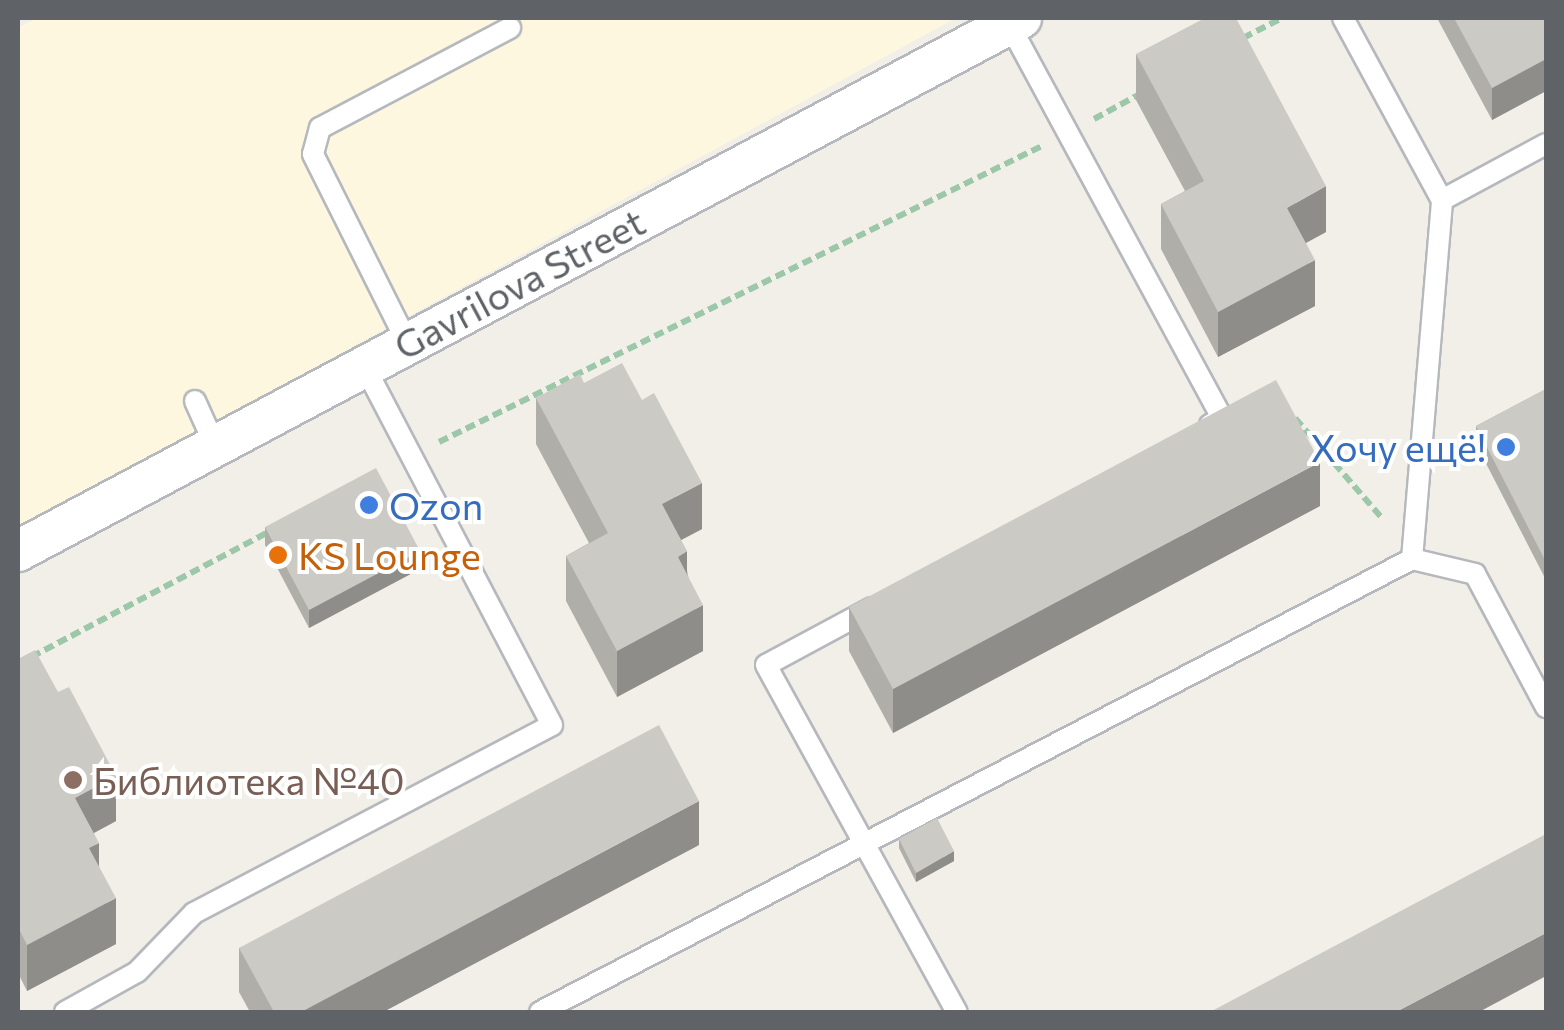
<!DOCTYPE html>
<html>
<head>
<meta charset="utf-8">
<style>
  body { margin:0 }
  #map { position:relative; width:1564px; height:1030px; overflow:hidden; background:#f1efe8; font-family:Commissioner,sans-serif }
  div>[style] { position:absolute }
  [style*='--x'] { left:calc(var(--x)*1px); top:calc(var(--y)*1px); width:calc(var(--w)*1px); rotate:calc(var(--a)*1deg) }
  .commercial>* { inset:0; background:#fef7e0 }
  .path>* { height:6px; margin-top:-3px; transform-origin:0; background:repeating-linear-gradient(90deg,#9cc7a9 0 10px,transparent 0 15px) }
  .roads { filter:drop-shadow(2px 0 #b5b8bc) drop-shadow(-2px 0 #b5b8bc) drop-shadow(0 2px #b5b8bc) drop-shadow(0 -2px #b5b8bc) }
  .lane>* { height:20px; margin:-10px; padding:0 10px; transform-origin:10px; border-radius:10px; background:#fff }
  .street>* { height:40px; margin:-20px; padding:0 20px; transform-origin:20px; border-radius:20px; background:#fff }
  .wall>* { inset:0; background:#afaea9 }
  .shaded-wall>* { inset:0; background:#8f8d8a }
  .building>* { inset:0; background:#cccac5 }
  .dots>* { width:28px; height:28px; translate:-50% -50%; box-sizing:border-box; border:5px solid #fff; border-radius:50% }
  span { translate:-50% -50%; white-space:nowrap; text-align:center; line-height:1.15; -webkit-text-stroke:8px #fff; paint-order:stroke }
  .street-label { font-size:38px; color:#5f6368 }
  .shop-label { font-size:38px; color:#366cbe }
  .right { translate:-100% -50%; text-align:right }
  .left { translate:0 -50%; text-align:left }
  .food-label { font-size:38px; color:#c56008 }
  .education-label { font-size:38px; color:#785e54 }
  .frame { position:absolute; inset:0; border:20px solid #5f6368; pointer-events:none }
</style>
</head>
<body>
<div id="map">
  <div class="commercial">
    <i style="clip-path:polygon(37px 18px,956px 18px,18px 529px,18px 28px)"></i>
  </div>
  <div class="path">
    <i style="--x:1243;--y:38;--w:44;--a:-27.1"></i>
    <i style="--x:1094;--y:119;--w:52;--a:-28.5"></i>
    <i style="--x:1295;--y:418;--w:133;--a:49"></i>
    <i style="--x:439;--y:442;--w:672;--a:-26.15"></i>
    <i style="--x:18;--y:664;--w:283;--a:-27.8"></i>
  </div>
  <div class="roads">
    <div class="lane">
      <i style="--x:1343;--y:18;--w:207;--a:61.5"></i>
      <i style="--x:1442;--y:200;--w:118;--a:-28.3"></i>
      <i style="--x:1009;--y:24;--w:448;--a:61.6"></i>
      <i style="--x:1222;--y:418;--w:14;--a:150"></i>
      <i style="--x:407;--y:342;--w:210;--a:-116.6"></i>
      <i style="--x:313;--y:154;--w:27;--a:-75"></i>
      <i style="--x:320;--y:128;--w:215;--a:-27.8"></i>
      <i style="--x:195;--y:401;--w:46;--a:65.7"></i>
      <i style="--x:1412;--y:559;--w:65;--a:13.4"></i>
      <i style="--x:1475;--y:574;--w:151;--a:61.9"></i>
      <i style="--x:872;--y:608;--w:120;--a:151.7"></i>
      <i style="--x:766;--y:665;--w:396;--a:61.2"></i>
      <i style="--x:65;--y:1012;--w:82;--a:-29.1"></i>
      <i style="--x:137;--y:972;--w:82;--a:-46"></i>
      <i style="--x:194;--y:913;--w:404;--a:-27.7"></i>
      <i style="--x:552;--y:725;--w:406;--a:-117.6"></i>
      <i style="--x:540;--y:1012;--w:983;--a:-27.45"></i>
      <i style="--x:1412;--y:559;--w:360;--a:-85.2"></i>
    </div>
    <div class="street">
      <i style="--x:18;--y:551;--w:1136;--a:-27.99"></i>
    </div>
  </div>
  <div class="wall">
    <i style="clip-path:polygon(1437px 18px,1546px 18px,1546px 91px,1492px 120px)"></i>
    <i style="clip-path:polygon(1136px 54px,1326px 232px,1306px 243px,1315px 306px,1218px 357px,1161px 249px,1161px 204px,1185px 191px,1136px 100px)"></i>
    <i style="clip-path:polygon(584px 383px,702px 529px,681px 540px,703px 651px,617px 697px,566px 601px,566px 556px,589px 543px,536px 444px,536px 398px)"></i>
    <i style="clip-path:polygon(1546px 389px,1546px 580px,1476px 444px,1476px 426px)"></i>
    <i style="clip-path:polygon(1320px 506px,893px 733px,849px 651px,849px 607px)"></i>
    <i style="clip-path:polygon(265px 527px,420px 569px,309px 628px,265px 545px)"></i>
    <i style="clip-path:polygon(18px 659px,116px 821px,94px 833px,99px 866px,116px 944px,27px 991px,18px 973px)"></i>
    <i style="clip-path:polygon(899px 839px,954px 861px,916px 882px,899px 848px)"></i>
    <i style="clip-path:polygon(699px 845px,383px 1012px,250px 1012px,239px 992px,239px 948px)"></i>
  </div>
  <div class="shaded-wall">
    <i style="clip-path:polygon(1546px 59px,1546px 91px,1492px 120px,1492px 88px)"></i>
    <i style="clip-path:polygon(1326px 186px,1326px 232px,1287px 253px,1287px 208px)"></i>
    <i style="clip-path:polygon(1315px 260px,1315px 306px,1218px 357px,1218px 312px)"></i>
    <i style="clip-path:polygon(1320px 462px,1320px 506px,893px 733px,893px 689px)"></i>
    <i style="clip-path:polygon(702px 483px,702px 529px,662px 550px,662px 504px)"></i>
    <i style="clip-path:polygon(420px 551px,420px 569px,309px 628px,309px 610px)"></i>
    <i style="clip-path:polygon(687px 551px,687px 597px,678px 557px)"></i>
    <i style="clip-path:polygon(703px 605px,703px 651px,617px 697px,617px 651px)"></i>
    <i style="clip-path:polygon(116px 776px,116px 821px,75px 843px,75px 798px)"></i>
    <i style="clip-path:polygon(699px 801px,699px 845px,383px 1012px,301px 1012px)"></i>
    <i style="clip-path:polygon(99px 843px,99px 888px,89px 848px)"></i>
    <i style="clip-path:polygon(954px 851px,954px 861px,916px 882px,916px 873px)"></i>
    <i style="clip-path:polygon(116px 898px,116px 944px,27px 991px,27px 945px)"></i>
    <i style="clip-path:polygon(1546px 933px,1546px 976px,1479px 1012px,1396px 1012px)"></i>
  </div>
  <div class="building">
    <i style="clip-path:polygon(1205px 18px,1236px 18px,1326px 186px,1287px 208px,1315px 260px,1218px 312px,1161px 204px,1204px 181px,1136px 54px)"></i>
    <i style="clip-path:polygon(1454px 18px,1546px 18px,1546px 59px,1492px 88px)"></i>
    <i style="clip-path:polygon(622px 363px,642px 400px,654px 393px,702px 483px,662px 504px,687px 551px,678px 557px,703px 605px,617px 651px,566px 556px,608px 533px,536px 398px,580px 374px,584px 383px)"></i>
    <i style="clip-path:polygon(1276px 380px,1320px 462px,893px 689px,849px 607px)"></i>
    <i style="clip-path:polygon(1546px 389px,1546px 562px,1476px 426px)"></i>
    <i style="clip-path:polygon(376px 468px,420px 551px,309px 610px,265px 527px)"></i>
    <i style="clip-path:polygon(35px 650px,58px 692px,69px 687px,116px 776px,75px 798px,99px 843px,89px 848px,116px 898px,27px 945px,18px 927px,18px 659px)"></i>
    <i style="clip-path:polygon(659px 725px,699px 801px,301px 1012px,274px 1012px,239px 948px)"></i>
    <i style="clip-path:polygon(937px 818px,954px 851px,916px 873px,899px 839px)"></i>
    <i style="clip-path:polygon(1546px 834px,1546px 933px,1396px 1012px,1210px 1012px)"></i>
  </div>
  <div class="dots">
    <i style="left:1506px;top:447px;background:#3f7fe0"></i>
    <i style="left:369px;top:505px;background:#3f7fe0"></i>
    <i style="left:278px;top:555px;background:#e8710a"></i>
    <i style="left:73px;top:780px;background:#8d6e63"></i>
  </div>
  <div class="street-label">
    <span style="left:519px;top:283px;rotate:-28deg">Gavrilova Street</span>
  </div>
  <div class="shop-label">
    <span class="right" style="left:1486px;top:447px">Хочу ещё!</span>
    <span class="left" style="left:389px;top:505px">Ozon</span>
  </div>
  <div class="food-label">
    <span class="left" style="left:298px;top:555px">KS Lounge</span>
  </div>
  <div class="education-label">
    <span class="left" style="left:93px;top:780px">Библиотека №40</span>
  </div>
  <div class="frame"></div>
</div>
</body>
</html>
